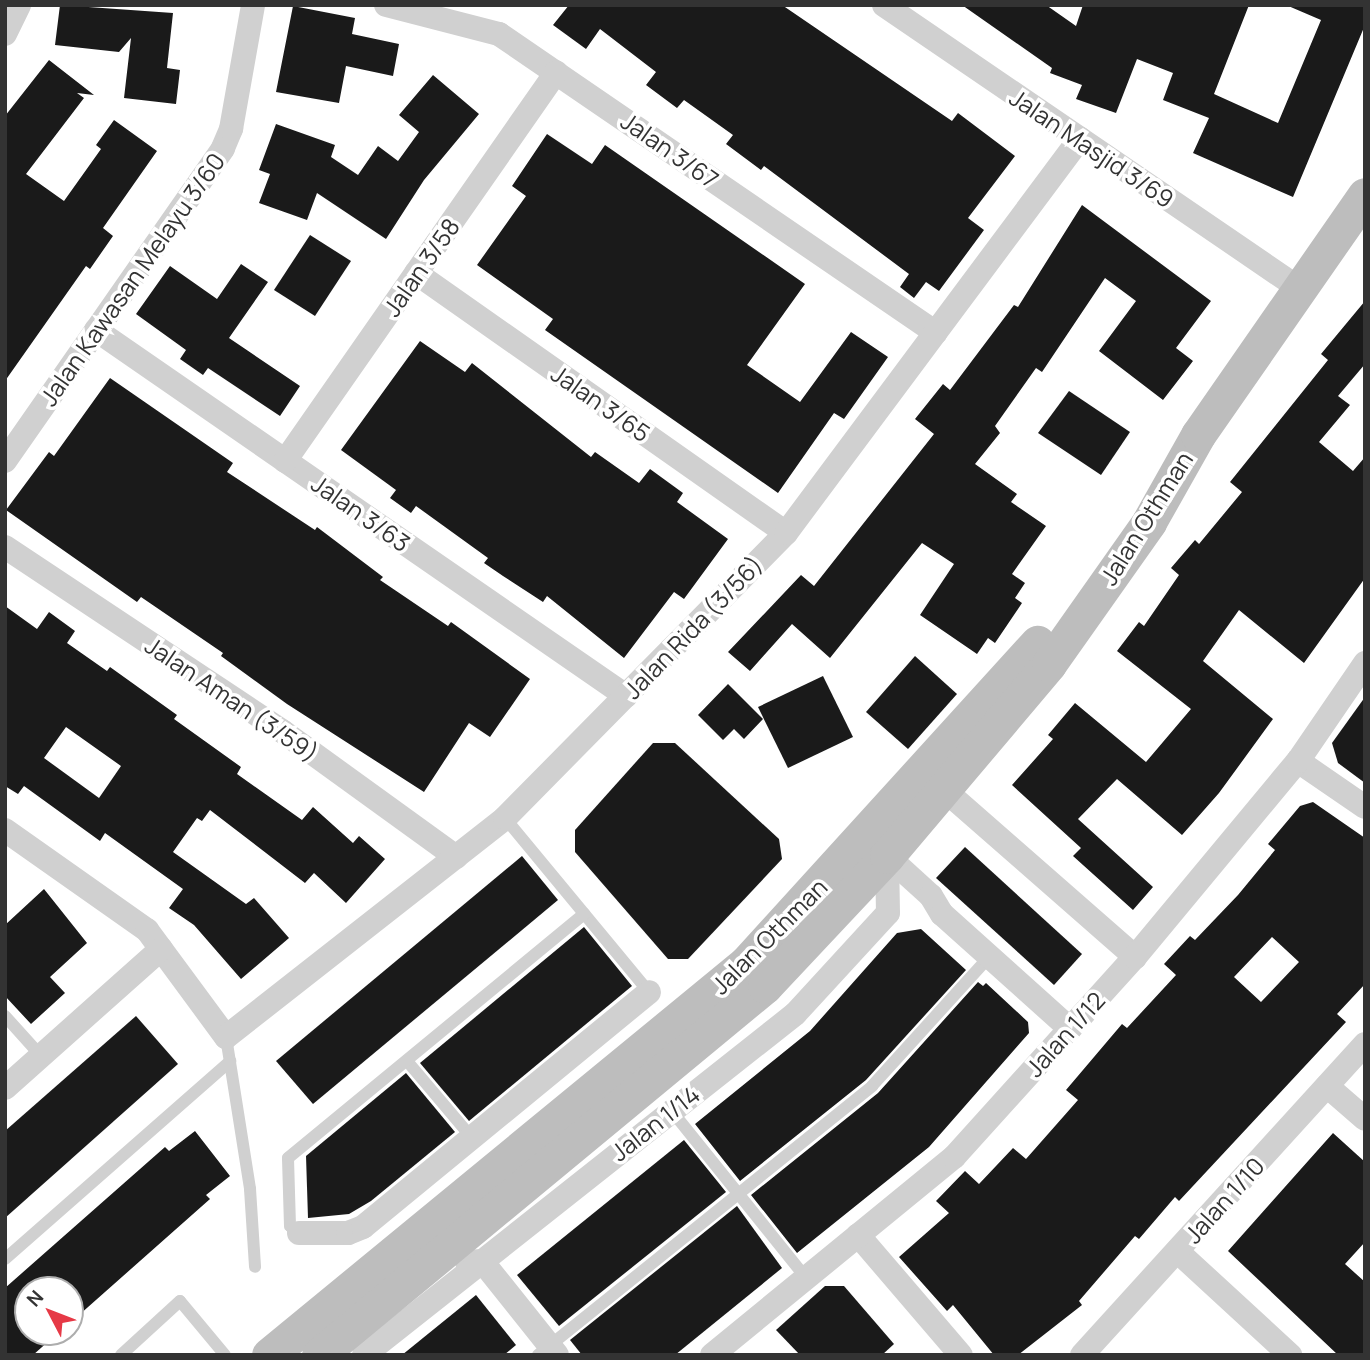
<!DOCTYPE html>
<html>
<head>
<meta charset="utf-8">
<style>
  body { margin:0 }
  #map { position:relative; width:1370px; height:1360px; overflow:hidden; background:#fff; font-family:Manrope,sans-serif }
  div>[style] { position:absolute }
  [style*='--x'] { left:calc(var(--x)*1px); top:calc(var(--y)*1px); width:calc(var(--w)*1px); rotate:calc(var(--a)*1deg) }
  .building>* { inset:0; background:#1a1a1a }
  .service>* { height:12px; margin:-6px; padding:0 6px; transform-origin:6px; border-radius:6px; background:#d0d0d0 }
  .minor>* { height:24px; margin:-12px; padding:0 12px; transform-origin:12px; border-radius:12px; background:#d0d0d0 }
  .secondary>* { height:35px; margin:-17.5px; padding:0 17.5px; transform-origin:17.5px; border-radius:17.5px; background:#bdbdbd }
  span { translate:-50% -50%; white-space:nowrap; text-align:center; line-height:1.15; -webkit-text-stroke:7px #fff; paint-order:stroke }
  .street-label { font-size:24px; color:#333 }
  .frame { position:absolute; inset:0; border:7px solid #333; pointer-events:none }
  .north { position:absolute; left:14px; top:1276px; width:70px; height:70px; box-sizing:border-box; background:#fff; border:2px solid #adadad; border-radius:50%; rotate:312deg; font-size:19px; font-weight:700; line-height:28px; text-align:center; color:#333 }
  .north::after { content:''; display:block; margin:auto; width:24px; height:32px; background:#e63946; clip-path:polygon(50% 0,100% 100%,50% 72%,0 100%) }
</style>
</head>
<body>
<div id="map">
  <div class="building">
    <i style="clip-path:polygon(60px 5px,173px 13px,167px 68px,180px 70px,176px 104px,124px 98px,131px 38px,119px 52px,55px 45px)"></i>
    <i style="clip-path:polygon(569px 5px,782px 5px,952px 121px,958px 113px,1015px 156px,968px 218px,984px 230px,939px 291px,926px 282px,914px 298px,900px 287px,909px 274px,764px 166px,761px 170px,726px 144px,733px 135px,684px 100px,677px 108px,646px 85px,656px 72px,600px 29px,586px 49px,553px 25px)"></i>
    <i style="clip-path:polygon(962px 5px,1046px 5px,1076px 26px,1083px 5px,1249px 5px,1214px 94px,1278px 123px,1321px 20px,1286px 5px,1365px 5px,1365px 25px,1293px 197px,1193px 153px,1209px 118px,1163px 100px,1173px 73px,1137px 59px,1116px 113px,1076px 99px,1082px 85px,1050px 73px,1052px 68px)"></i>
    <i style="clip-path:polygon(293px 6px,355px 18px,352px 34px,399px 44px,393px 76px,346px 66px,339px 103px,276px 92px)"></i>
    <i style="clip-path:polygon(49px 60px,94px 95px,77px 93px,84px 98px,26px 174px,64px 201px,101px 149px,96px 145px,114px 120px,157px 151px,103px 228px,113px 236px,90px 269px,86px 266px,5px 381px,5px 116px)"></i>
    <i style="clip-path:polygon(433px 75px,479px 114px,424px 180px,386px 239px,317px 193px,307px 220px,259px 203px,270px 174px,259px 170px,276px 124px,335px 145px,331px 157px,358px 175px,378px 146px,398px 161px,419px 132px,399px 115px)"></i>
    <i style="clip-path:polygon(547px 134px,592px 164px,605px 145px,805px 284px,747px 365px,800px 402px,851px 332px,888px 357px,844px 419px,834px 413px,778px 493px,545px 330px,553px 319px,477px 265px,526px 196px,512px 186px)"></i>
    <i style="clip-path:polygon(1082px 205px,1211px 301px,1176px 348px,1193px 361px,1163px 400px,1099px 351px,1136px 301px,1105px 278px,1042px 372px,1036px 368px,995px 426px,1000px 433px,975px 464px,1017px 494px,1011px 502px,1046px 526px,1012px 574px,1025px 583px,1015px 598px,1022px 603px,995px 643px,988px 638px,977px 654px,920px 615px,954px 564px,922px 543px,830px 658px,792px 624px,750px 671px,728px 652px,801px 575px,814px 586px,934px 434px,915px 419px,943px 384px,950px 390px,1014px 305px,1018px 307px)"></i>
    <i style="clip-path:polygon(310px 235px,351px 261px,315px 316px,274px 290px)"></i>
    <i style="clip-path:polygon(241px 264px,268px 282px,229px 338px,300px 386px,280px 416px,208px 368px,203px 375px,180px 359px,186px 350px,136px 314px,170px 266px,217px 299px)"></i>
    <i style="clip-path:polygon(1365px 301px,1365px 364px,1338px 396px,1350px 405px,1319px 442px,1353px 471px,1365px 457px,1365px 578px,1304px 663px,1239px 610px,1203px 661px,1273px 719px,1219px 793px,1182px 835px,1117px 779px,1078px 819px,1153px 887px,1133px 910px,1073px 856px,1081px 848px,1012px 785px,1053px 739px,1048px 735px,1075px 703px,1146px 762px,1191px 709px,1117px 651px,1139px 622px,1144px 626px,1179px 575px,1171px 568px,1195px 540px,1199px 544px,1242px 492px,1230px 482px,1328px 360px,1321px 354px)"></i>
    <i style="clip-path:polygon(420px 341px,465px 372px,472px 363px,591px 457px,595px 452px,639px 483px,650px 469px,683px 493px,677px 502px,728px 539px,684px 599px,674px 592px,624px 658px,547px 596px,543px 602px,503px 576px,484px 563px,488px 558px,416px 506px,411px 513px,390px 498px,396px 490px,341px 450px)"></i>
    <i style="clip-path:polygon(110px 378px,233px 463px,227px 472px,315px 530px,317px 527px,383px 577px,380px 580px,448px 626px,451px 622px,530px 679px,490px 737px,469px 723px,424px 792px,287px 704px,221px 656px,223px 653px,141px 597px,137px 602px,6px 510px,49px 452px,54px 456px)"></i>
    <i style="clip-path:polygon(1069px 391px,1130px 432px,1101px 475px,1038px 433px)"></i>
    <i style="clip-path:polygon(evenodd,5px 606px,37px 629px,49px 612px,75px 631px,67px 643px,107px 671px,110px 667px,177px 715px,174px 719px,241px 767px,237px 774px,302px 820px,313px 807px,353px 843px,359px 836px,385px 859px,346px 903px,314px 873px,305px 883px,210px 810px,202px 821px,197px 818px,173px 852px,246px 904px,254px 898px,289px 938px,241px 979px,194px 925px,169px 908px,183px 889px,105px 833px,100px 841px,24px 786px,18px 794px,5px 786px,5px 606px,66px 727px,121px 766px,99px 798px,44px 758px,66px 727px)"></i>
    <i style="clip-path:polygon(915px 656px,957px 694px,908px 749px,866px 712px)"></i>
    <i style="clip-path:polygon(823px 676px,853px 737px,788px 768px,758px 707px)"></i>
    <i style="clip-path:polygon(728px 684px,763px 719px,744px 739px,734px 729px,723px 740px,698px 715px)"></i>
    <i style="clip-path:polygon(1365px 697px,1365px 783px,1338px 763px,1332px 743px)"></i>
    <i style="clip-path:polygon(653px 743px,675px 743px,779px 839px,782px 859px,688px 959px,668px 959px,575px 852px,575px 830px)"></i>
    <i style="clip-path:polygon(evenodd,1313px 802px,1365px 838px,1365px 984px,1337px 1014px,1346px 1022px,1179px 1201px,1175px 1197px,1139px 1239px,1135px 1236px,1079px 1301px,1082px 1305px,1018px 1355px,994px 1355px,953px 1305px,947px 1311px,899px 1257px,949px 1213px,936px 1201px,965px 1171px,979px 1184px,1013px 1148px,1026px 1159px,1078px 1100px,1066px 1090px,1122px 1024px,1127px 1028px,1176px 975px,1164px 964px,1190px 936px,1195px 940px,1238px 895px,1275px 850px,1268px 844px,1300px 806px,1313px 802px,1272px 937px,1299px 962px,1261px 1002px,1234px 977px,1272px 937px)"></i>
    <i style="clip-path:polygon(965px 847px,1082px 954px,1054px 985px,936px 878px)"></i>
    <i style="clip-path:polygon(522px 856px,558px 900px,313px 1104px,276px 1061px)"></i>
    <i style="clip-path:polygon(44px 889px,87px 943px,50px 977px,65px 993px,31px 1024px,5px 996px,5px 925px)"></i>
    <i style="clip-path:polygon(584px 927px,632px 986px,469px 1121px,420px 1063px)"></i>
    <i style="clip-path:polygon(921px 929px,966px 970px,866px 1080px,740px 1181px,695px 1124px,810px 1031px,897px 933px)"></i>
    <i style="clip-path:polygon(978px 982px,983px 986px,986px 983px,1028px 1022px,1029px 1033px,929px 1147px,797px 1253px,751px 1195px,878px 1093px)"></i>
    <i style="clip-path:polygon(136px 1016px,178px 1064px,5px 1218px,5px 1131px)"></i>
    <i style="clip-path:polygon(406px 1073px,455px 1132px,371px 1201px,349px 1214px,308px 1218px,306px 1156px)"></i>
    <i style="clip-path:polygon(195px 1131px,230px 1176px,206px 1195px,210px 1199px,70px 1323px,70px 1290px,28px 1290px,28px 1332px,59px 1332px,33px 1355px,5px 1355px,5px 1288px,165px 1147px,169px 1151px)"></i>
    <i style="clip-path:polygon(1333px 1133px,1365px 1162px,1365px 1242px,1345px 1264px,1365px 1282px,1365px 1355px,1338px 1355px,1228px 1251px)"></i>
    <i style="clip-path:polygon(684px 1140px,726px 1192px,559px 1326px,517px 1275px)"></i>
    <i style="clip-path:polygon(737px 1206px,782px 1268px,675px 1355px,582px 1355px,570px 1340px)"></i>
    <i style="clip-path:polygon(825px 1286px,844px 1286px,894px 1344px,882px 1355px,800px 1355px,776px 1330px)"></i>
    <i style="clip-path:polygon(476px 1295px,516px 1345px,504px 1355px,402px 1355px)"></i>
  </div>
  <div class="service">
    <i style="--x:505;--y:818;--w:226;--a:50.4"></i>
    <i style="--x:5;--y:1016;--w:54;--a:48"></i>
    <i style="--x:226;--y:1037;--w:154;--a:81"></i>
    <i style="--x:250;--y:1189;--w:78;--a:86.3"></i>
    <i style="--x:407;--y:1061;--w:101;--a:49.8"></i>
    <i style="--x:671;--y:1110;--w:216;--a:51.2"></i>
    <i style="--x:299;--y:1233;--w:11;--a:-142"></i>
    <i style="--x:290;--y:1226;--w:68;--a:-91.7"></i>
    <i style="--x:288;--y:1158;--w:384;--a:-39.5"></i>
    <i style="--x:5;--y:1259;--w:300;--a:-41.3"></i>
    <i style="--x:121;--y:1355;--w:80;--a:-42.5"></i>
    <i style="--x:180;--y:1301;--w:70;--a:50.2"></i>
    <i style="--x:538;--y:1355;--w:429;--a:-38.8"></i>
    <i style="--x:872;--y:1086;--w:174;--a:-47.8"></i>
  </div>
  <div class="minor">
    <i style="--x:386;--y:5;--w:117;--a:14.4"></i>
    <i style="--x:499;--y:34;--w:529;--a:34.38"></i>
    <i style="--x:884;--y:5;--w:504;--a:34.32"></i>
    <i style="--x:5;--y:34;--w:32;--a:-64"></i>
    <i style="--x:416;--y:273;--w:452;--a:35.1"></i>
    <i style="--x:96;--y:330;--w:644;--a:34.63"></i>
    <i style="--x:5;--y:461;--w:381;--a:-55.1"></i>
    <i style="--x:223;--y:148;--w:21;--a:-67"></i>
    <i style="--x:231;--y:129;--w:126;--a:-79.9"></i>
    <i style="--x:285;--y:461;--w:474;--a:-55.1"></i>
    <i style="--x:5;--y:547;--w:333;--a:33.6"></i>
    <i style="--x:282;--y:731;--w:215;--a:35.9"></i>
    <i style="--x:1298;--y:761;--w:81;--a:34.5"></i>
    <i style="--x:933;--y:780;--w:269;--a:41.2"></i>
    <i style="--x:5;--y:830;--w:174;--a:35.2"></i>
    <i style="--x:147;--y:930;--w:133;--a:53.6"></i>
    <i style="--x:226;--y:1037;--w:355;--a:-38.1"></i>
    <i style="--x:505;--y:818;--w:400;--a:-45.4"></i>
    <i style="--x:786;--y:533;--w:492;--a:-53.3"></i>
    <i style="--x:887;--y:856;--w:59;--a:42.3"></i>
    <i style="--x:931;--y:896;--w:21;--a:59"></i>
    <i style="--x:942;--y:914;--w:172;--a:41.9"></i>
    <i style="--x:1327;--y:1086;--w:50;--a:41"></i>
    <i style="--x:5;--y:1088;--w:209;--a:-41.7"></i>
    <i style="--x:299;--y:1233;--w:49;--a:0"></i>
    <i style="--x:348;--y:1233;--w:16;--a:-22"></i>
    <i style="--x:363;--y:1227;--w:370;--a:-39.4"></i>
    <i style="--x:858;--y:1235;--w:158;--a:49.4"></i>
    <i style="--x:1177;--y:1251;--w:154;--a:42.6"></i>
    <i style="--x:467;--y:1262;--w:15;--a:-4"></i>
    <i style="--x:482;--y:1261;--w:120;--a:51.4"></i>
    <i style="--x:364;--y:1355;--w:550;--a:-38.35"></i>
    <i style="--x:795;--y:1014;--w:137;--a:-47.4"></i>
    <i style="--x:888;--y:913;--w:57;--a:-91"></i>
    <i style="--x:712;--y:1355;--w:313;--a:-39.3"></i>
    <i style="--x:954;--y:1157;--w:270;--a:-47.9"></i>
    <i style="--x:1135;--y:957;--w:255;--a:-50.3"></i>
    <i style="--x:1298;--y:761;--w:119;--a:-55.6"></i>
    <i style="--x:1082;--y:1355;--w:420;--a:-47.7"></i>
  </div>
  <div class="secondary">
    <i style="--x:269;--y:1355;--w:617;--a:-39.41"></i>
    <i style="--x:746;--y:963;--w:433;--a:-47.7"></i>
    <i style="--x:319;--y:1355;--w:579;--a:-39.6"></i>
    <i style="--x:765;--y:986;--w:178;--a:-46.8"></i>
    <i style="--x:887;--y:856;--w:251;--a:-49.8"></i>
    <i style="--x:1049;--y:664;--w:174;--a:-54.8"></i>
    <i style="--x:1149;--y:522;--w:100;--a:-60.6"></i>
    <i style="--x:1198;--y:435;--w:292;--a:-55.2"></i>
  </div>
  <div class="street-label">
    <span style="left:1092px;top:148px;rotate:34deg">Jalan Masjid 3/69</span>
    <span style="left:670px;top:150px;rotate:35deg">Jalan 3/67</span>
    <span style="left:421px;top:267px;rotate:-55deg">Jalan 3/58</span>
    <span style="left:132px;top:279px;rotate:-55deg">Jalan Kawasan Melayu 3/60</span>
    <span style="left:601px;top:403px;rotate:35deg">Jalan 3/65</span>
    <span style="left:361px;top:513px;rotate:35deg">Jalan 3/63</span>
    <span style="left:1146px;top:518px;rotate:-58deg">Jalan Othman</span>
    <span style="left:693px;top:627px;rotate:-46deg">Jalan Rida (3/56)</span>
    <span style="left:232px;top:699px;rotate:34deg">Jalan Aman (3/59)</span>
    <span style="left:769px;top:936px;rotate:-45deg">Jalan Othman</span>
    <span style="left:1065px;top:1034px;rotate:-48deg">Jalan 1/12</span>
    <span style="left:655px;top:1123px;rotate:-38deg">Jalan 1/14</span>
    <span style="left:1224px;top:1200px;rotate:-48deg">Jalan 1/10</span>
  </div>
  <div class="frame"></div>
  <div class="north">N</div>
</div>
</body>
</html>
